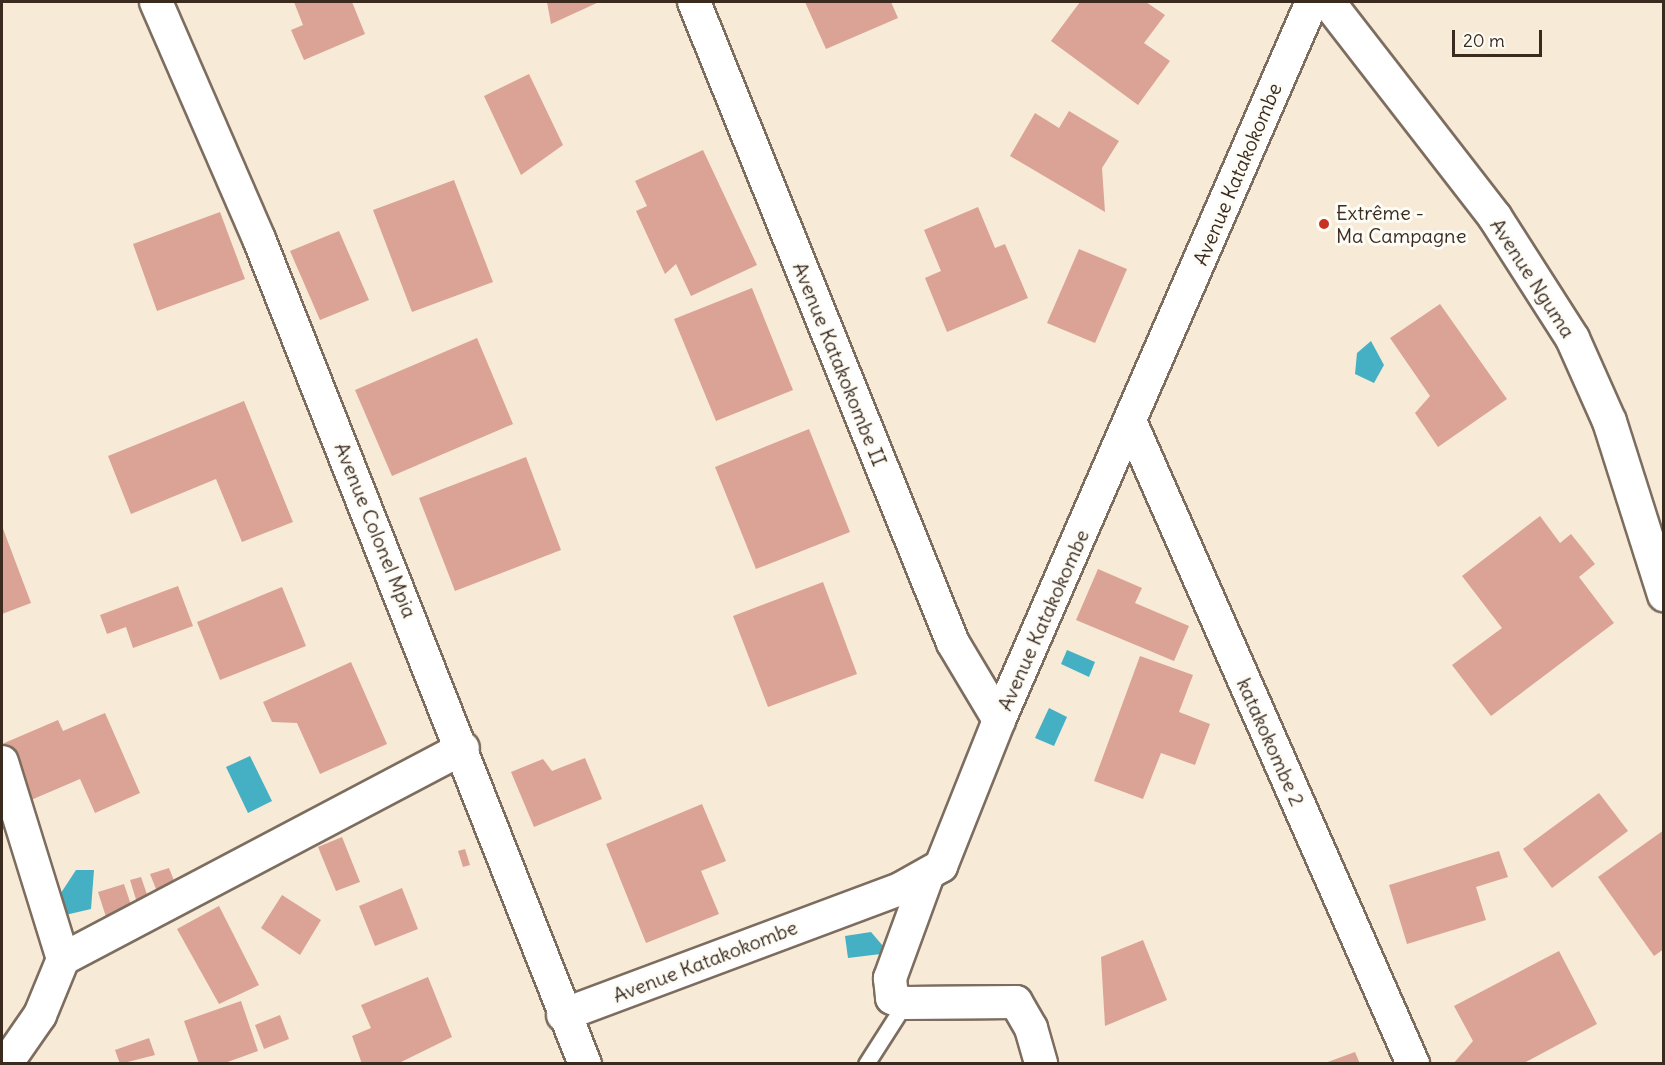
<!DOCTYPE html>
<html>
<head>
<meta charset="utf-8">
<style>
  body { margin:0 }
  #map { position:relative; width:1665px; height:1065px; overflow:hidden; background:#f7ead7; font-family:Delius,sans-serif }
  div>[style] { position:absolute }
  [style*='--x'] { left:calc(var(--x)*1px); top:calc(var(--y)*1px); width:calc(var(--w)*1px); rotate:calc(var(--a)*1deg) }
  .water>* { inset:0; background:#45b0c4 }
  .building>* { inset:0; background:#dba395 }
  .roads { filter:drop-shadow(2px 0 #7d6d5f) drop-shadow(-2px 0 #7d6d5f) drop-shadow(0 2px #7d6d5f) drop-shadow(0 -2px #7d6d5f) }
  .lane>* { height:15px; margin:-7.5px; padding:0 7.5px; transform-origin:7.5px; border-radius:7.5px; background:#fff }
  .street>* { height:32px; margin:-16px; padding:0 16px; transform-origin:16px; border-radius:16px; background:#fff }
  .primary>* { height:33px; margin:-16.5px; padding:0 16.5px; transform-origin:16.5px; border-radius:16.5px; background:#fff }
  .dots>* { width:16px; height:16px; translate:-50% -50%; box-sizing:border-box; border:3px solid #fdfcf7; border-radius:50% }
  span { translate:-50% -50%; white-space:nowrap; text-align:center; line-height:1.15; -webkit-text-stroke:6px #fdfcf7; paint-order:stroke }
  .street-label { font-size:20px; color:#3b2a1e }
  .poi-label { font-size:20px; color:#3b2a1e }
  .left { translate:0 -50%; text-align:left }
  .frame { position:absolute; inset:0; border:3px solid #3b2a1e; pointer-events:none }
  .scale { position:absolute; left:1452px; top:30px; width:90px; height:27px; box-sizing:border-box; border:3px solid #3b2a1e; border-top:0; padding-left:8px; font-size:18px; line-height:21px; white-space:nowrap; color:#3b2a1e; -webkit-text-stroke:4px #fdfcf7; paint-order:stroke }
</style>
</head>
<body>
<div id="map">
  <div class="water">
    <i style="clip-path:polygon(1371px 341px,1384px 365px,1374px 383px,1355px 374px,1357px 353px)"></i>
    <i style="clip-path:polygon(1067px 650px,1095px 662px,1089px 677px,1061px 664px)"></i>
    <i style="clip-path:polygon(1049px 708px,1067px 717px,1054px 746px,1035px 738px)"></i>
    <i style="clip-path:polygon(250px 756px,272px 801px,248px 813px,226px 767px)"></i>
    <i style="clip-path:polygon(76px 870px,94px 870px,91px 909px,61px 916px,57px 899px)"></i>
    <i style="clip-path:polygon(871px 932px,889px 953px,848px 958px,845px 936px)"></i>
  </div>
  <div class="building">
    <i style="clip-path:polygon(294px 2px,352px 2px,365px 34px,304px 60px,291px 30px,303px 25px)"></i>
    <i style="clip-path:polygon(547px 2px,599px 2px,551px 24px)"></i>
    <i style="clip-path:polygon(805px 2px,891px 2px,898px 18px,826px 49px)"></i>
    <i style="clip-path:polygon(1080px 2px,1146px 2px,1165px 15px,1144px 43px,1170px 61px,1138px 105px,1051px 41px)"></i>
    <i style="clip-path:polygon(529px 74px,563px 145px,521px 175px,484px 96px)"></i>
    <i style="clip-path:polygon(1069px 111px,1119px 141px,1102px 168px,1105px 212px,1010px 156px,1035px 113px,1059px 128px)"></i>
    <i style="clip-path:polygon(703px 150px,757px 265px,691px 296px,676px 264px,665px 274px,636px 211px,647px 206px,635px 181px)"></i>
    <i style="clip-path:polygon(454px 180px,493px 282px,412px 312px,373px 210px)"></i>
    <i style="clip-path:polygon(978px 207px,995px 248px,1005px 244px,1028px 298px,947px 332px,925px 278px,941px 271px,924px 230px)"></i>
    <i style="clip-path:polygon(220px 212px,245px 279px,157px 311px,133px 244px)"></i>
    <i style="clip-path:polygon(339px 231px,369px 300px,320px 320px,290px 251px)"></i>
    <i style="clip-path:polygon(1079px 249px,1127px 269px,1095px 343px,1047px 323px)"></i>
    <i style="clip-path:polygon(752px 288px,793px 390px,716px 421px,674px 319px)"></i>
    <i style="clip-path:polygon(1440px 304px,1507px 399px,1438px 447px,1415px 413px,1430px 396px,1390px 338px)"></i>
    <i style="clip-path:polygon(477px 338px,513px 424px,392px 476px,355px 390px)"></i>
    <i style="clip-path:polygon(244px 401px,293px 522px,242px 542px,216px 479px,131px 514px,108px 456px)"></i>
    <i style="clip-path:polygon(809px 429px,850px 532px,756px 569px,715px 467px)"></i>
    <i style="clip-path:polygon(526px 457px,561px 550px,455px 591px,419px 498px)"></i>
    <i style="clip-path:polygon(1540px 516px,1560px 543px,1571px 534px,1595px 564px,1579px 577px,1614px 623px,1491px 716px,1452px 665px,1502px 628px,1462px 576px)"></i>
    <i style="clip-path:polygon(2px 526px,31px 603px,2px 614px)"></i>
    <i style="clip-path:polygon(1098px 569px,1142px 588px,1135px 603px,1189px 626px,1174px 661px,1076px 620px)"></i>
    <i style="clip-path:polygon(823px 582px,857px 674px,768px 707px,733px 616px)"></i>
    <i style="clip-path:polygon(178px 586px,193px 626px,133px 648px,126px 627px,107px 634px,100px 615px)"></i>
    <i style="clip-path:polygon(282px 587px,306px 646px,220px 680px,197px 622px)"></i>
    <i style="clip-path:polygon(1140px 656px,1193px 675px,1179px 712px,1210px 724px,1195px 765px,1161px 753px,1143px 799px,1094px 781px)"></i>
    <i style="clip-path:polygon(351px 662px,387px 744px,320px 774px,297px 723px,272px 722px,263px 702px)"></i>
    <i style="clip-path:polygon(105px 713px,140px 793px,95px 813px,80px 779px,24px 803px,2px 744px,58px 720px,63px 731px)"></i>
    <i style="clip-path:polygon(585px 758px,602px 799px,534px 827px,511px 772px,543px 759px,552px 771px)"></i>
    <i style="clip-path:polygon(1599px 793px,1628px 831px,1552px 888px,1523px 849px)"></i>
    <i style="clip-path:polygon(702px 804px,726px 861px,701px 871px,719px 914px,646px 943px,606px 844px)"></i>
    <i style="clip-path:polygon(1664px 830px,1664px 949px,1654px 956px,1598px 877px)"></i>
    <i style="clip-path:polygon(342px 837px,360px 882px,336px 891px,318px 847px)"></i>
    <i style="clip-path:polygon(465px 849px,470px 865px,463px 867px,458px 851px)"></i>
    <i style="clip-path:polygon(1499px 851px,1508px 877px,1476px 887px,1486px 920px,1407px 944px,1389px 885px)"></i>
    <i style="clip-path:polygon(169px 868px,179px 893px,160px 899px,150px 874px)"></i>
    <i style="clip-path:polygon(141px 877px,150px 903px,138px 906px,130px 880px)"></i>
    <i style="clip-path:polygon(124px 884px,133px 911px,107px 920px,98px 892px)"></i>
    <i style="clip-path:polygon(402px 888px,418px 929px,375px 946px,359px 906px)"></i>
    <i style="clip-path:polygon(282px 895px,321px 920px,300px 955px,261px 928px)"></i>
    <i style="clip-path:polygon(219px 906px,259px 985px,219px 1004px,177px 929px)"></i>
    <i style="clip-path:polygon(1143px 940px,1167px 1000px,1105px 1026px,1101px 957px)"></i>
    <i style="clip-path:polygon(1559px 951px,1597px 1024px,1522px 1064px,1453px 1064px,1473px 1041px,1454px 1006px)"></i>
    <i style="clip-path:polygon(428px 977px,452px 1037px,397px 1064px,362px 1064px,352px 1036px,371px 1028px,361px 1005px)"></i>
    <i style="clip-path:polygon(241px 1001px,258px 1051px,222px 1064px,199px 1064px,184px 1021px)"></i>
    <i style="clip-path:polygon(280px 1015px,289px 1039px,264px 1049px,255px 1025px)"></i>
    <i style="clip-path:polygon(149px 1038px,155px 1055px,120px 1064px,115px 1050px)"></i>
    <i style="clip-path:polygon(1355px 1052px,1360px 1064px,1325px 1064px,1325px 1063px)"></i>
  </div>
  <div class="roads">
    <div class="lane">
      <i style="--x:866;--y:1064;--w:72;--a:-57.4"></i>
    </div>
    <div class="street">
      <i style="--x:156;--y:2;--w:258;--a:66.5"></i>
      <i style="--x:259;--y:239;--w:887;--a:68.44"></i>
      <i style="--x:694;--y:2;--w:691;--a:68"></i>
      <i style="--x:953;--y:643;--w:90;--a:59.1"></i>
      <i style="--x:1130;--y:421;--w:703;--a:66.24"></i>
      <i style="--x:2;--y:762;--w:206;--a:72.8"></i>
      <i style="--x:63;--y:959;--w:61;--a:112.3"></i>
      <i style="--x:40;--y:1015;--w:60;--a:124.8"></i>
      <i style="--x:927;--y:877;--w:108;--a:110.1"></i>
      <i style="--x:890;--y:978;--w:20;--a:84"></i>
      <i style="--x:892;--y:998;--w:14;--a:21"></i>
      <i style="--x:905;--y:1003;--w:111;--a:-0.5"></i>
      <i style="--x:1016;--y:1002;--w:30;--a:60"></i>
      <i style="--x:1031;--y:1028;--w:37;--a:74"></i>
      <i style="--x:63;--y:959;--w:452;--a:-27.8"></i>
      <i style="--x:563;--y:1015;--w:362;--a:-20.5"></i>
      <i style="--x:902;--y:888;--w:45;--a:-29.4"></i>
      <i style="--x:941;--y:866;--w:157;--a:-68.3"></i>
      <i style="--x:999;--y:720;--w:783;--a:-66.45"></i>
    </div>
    <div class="primary">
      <i style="--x:1328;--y:2;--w:271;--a:52.2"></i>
      <i style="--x:1494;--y:216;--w:145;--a:57.4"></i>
      <i style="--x:1572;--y:338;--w:91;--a:66"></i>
      <i style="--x:1609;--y:421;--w:182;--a:72.4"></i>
    </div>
  </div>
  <div class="dots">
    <i style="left:1324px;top:224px;background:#c8321e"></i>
  </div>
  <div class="street-label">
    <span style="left:1237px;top:174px;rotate:-67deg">Avenue Katakokombe</span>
    <span style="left:1533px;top:278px;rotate:57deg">Avenue Nguma</span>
    <span style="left:840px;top:364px;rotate:68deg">Avenue Katakokombe II</span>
    <span style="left:376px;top:530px;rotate:68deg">Avenue Colonel Mpia</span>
    <span style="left:1043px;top:620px;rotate:-66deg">Avenue Katakokombe</span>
    <span style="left:1271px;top:742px;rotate:66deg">katakokombe 2</span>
    <span style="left:705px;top:961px;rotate:-21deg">Avenue Katakokombe</span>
  </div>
  <div class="poi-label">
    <span class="left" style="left:1336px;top:224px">Extrême -<br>Ma Campagne</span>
  </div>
  <div class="frame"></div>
  <div class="scale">20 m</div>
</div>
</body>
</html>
